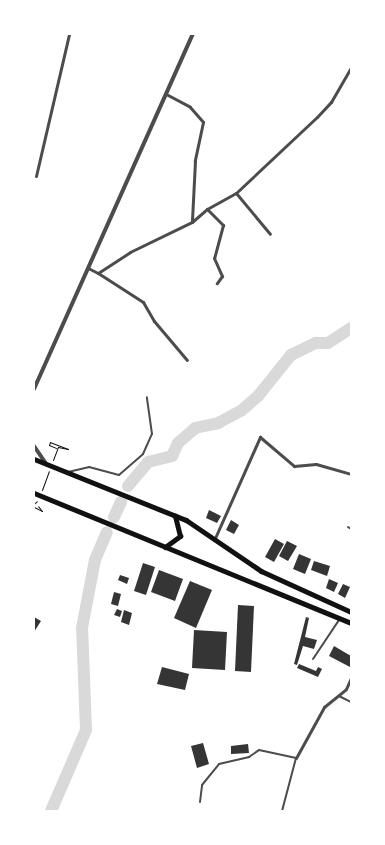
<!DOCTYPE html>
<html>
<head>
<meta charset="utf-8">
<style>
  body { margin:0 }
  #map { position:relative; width:385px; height:845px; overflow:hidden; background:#fff; font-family:Montserrat,sans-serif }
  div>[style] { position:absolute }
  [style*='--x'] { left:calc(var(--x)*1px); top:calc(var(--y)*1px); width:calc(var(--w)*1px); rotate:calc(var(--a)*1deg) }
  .river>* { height:12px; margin:-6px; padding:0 6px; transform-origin:6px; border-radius:6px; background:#d9d9d9 }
  .building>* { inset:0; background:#353535 }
  .path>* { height:1px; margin:-0.5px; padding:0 0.5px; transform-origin:0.5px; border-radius:0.5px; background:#111 }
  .service>* { height:2px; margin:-1px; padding:0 1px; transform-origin:1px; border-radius:1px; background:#4c4c4c }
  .minor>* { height:3px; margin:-1.5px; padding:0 1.5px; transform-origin:1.5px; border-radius:1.5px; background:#4c4c4c }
  .tertiary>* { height:4px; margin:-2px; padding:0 2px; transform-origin:2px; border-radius:2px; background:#4c4c4c }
  .primary>* { height:5px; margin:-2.5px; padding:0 2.5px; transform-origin:2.5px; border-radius:2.5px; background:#111 }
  span { translate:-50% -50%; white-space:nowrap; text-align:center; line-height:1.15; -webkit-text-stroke:4px #fff; paint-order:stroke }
  .frame { position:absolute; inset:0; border:35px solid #fff; pointer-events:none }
</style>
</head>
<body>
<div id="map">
  <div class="river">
    <i style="--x:128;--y:486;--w:31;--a:-50"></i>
    <i style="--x:148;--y:462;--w:25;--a:-14"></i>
    <i style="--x:172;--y:456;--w:14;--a:-65"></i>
    <i style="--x:178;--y:443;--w:23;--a:-41"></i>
    <i style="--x:195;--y:428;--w:24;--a:-12"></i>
    <i style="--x:218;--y:423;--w:27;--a:-28"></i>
    <i style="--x:242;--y:410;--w:21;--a:-41"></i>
    <i style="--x:258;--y:396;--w:53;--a:-51.2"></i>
    <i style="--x:291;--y:355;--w:28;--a:-26"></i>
    <i style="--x:316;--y:343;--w:12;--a:0"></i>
    <i style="--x:328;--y:343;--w:27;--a:-33"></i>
    <i style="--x:114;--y:517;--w:17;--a:-65"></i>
    <i style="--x:51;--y:811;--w:88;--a:-66.6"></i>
    <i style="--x:86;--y:730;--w:102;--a:-92.2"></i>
    <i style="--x:82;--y:628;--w:69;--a:-79.2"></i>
    <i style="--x:95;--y:560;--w:30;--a:-67"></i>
  </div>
  <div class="building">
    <i style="clip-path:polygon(209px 510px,221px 516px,217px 523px,206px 518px)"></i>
    <i style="clip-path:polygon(231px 520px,239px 525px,234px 534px,226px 530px)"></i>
    <i style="clip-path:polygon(275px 539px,284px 544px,274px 562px,265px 557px)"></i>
    <i style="clip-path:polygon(287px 541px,297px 546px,288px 561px,279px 556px)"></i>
    <i style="clip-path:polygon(299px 554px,311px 559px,305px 574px,293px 569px)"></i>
    <i style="clip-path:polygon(314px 561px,330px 566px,327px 576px,311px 570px)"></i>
    <i style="clip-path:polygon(143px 563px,155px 567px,146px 595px,134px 591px)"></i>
    <i style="clip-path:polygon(159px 570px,183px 579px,175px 601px,151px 592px)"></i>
    <i style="clip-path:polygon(120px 575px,129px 578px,127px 584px,118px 580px)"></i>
    <i style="clip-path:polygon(329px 579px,338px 583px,334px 592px,326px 588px)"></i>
    <i style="clip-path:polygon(190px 581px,212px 590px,196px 628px,174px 618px)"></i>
    <i style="clip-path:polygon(343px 584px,350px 587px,345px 598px,338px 594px)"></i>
    <i style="clip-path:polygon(114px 592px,121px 594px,118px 606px,111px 604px)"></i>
    <i style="clip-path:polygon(238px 605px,254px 606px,251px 672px,235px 671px)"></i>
    <i style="clip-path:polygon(117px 609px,122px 611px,120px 617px,114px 615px)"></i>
    <i style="clip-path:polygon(124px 610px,132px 613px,129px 625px,121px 622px)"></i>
    <i style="clip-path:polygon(34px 617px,41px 621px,34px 632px)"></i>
    <i style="clip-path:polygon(306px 617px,309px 618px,305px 637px,317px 640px,314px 649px,303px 646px,297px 665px,294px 664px)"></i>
    <i style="clip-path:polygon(194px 630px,227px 632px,225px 670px,192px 668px)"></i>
    <i style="clip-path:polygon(334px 646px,351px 656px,350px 667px,329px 656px)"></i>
    <i style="clip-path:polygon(299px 664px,316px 671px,318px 667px,322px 669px,318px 677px,297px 668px)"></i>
    <i style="clip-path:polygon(162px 667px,189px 674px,185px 690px,157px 684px)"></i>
    <i style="clip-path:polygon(203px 743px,209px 764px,197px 768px,191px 746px)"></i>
    <i style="clip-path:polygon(248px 744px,249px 753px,231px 754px,231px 746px)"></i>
  </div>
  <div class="path">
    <i style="--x:53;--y:460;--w:14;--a:-69"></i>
    <i style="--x:58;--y:447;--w:10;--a:11"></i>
    <i style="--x:68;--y:449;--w:19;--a:-159"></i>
    <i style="--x:50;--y:442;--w:3;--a:108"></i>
    <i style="--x:49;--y:445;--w:8;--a:23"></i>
    <i style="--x:42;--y:490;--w:20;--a:-70"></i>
    <i style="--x:34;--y:504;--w:4;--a:-45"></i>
    <i style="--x:34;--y:507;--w:9;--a:27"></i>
    <i style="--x:42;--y:511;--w:6;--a:-129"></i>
  </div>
  <div class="service">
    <i style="--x:68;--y:472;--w:22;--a:-13"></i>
    <i style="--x:89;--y:467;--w:31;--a:15"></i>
    <i style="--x:119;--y:475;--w:32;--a:-41"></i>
    <i style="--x:143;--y:454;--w:22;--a:-66"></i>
    <i style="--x:152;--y:434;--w:37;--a:-98"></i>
    <i style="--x:348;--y:527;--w:4;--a:34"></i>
    <i style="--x:313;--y:659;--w:47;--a:-56.3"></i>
    <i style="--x:339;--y:696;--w:13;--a:27"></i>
    <i style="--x:200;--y:802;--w:17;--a:-83"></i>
    <i style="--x:202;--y:785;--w:27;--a:-51"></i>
    <i style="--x:219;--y:764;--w:31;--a:-13"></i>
    <i style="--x:249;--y:757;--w:12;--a:-35"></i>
    <i style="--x:259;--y:750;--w:38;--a:12"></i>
    <i style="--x:296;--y:758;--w:55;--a:104.8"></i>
  </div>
  <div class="minor">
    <i style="--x:166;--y:94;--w:27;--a:28"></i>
    <i style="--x:190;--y:107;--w:20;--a:49"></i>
    <i style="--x:203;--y:122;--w:40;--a:102"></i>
    <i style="--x:195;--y:161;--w:60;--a:92.9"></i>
    <i style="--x:36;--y:176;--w:146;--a:-76.9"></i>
    <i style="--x:236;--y:193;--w:53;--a:50.3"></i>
    <i style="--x:207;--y:209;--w:23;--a:45"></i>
    <i style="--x:223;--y:225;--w:34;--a:105"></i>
    <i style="--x:214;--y:258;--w:20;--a:66"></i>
    <i style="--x:222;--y:276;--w:9;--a:126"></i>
    <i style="--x:88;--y:268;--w:11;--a:27"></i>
    <i style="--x:98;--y:273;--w:38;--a:-33"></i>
    <i style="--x:130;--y:252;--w:69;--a:-25.8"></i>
    <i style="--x:192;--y:222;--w:20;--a:-41"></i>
    <i style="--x:207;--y:209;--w:33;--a:-29"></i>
    <i style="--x:236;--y:193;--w:111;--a:-43.2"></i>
    <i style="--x:317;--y:117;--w:21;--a:-47"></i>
    <i style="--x:331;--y:102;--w:39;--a:-60"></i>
    <i style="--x:98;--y:273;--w:54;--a:32.8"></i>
    <i style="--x:143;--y:302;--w:22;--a:60"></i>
    <i style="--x:154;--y:321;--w:51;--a:49.8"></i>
    <i style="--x:215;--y:538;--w:111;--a:-66"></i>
    <i style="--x:260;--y:437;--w:45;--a:40.5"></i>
    <i style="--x:294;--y:466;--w:22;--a:-5"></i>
    <i style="--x:316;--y:464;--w:36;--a:16"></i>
    <i style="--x:296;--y:758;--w:58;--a:-61.2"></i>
    <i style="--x:324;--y:707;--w:28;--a:-39"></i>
    <i style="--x:346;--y:689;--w:12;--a:-66"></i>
  </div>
  <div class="tertiary">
    <i style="--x:34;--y:389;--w:389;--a:-65.9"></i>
    <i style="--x:34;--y:446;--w:22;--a:56"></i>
  </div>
  <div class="primary">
    <i style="--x:34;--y:459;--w:164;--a:21.9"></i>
    <i style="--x:186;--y:520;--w:91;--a:34.2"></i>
    <i style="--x:261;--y:571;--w:99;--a:24.5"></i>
    <i style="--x:34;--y:493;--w:343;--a:22.3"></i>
    <i style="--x:165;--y:547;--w:19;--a:-36"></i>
    <i style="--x:180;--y:536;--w:21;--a:-104"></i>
  </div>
  <div class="frame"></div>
</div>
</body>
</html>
